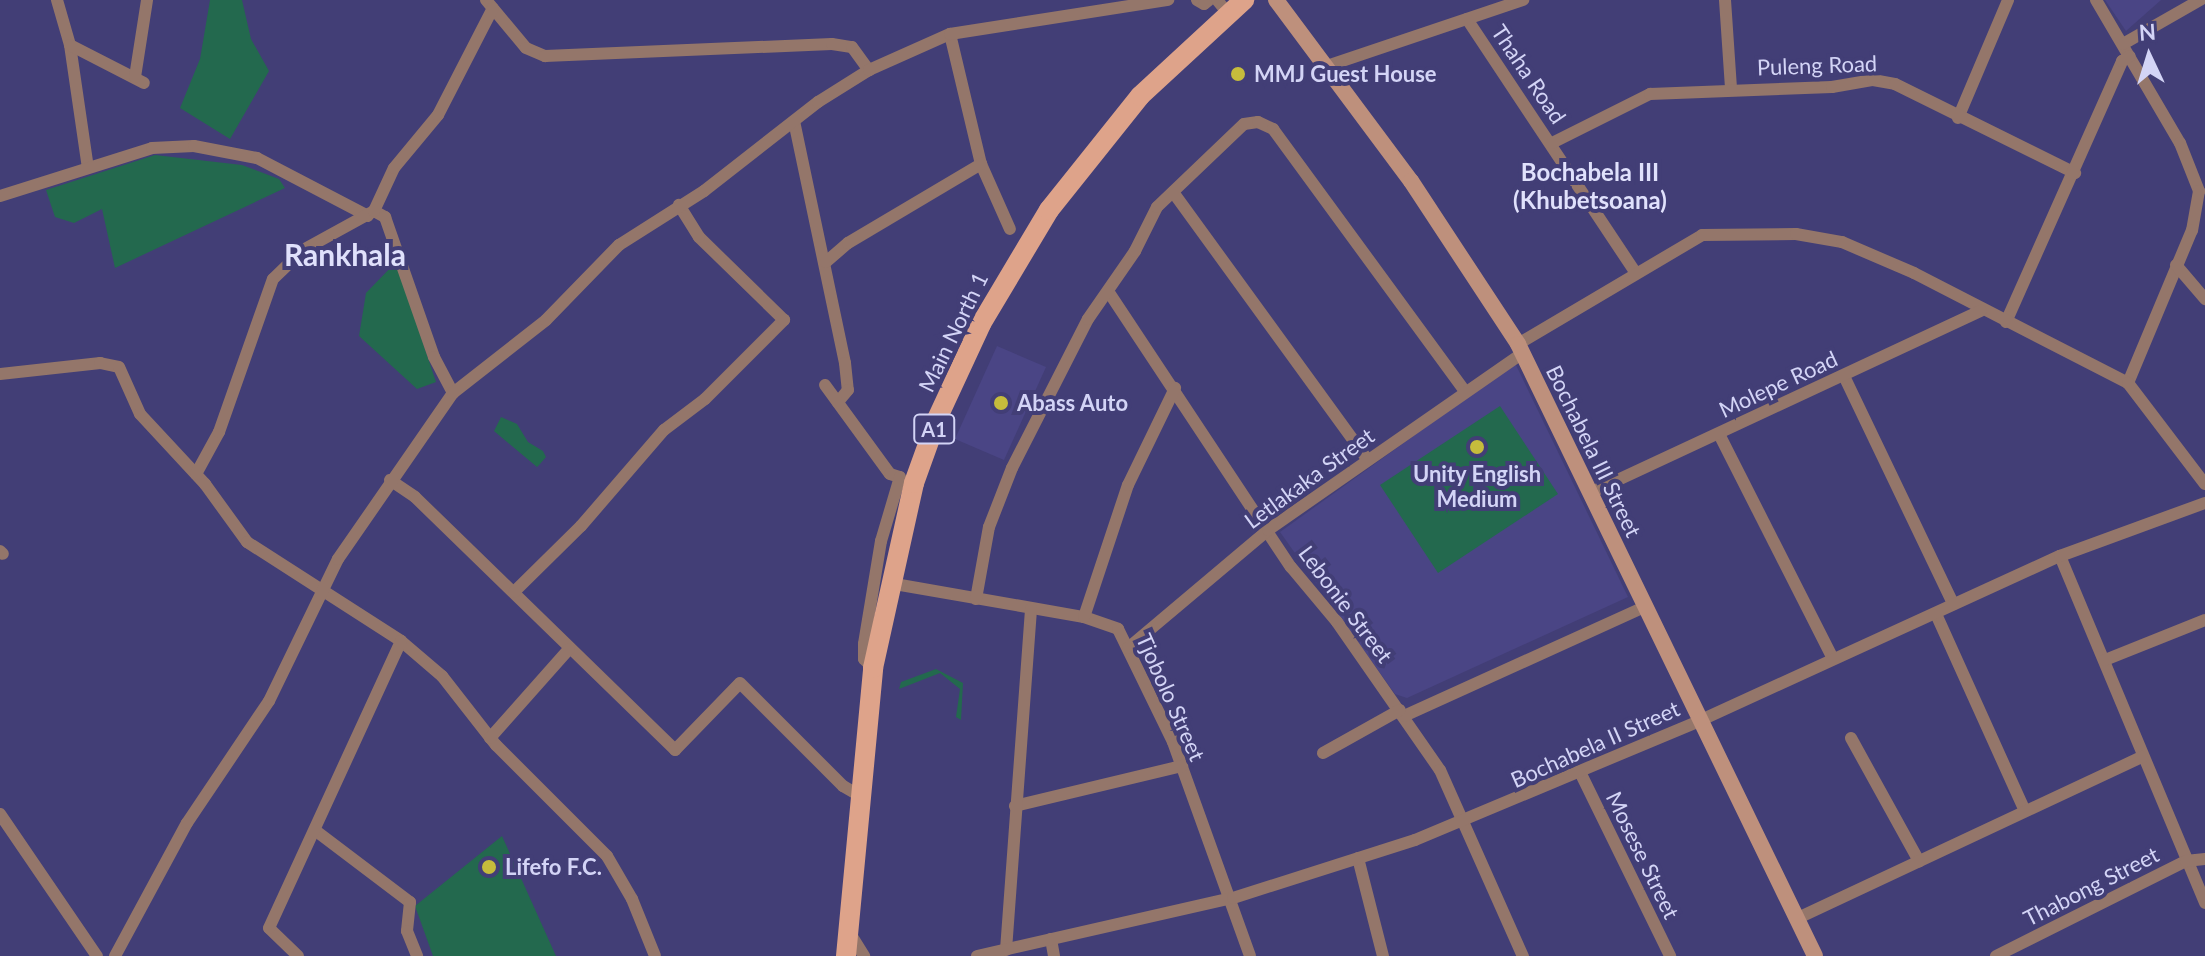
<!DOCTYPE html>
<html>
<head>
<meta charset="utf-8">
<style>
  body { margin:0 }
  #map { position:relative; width:2205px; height:956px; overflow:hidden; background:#423e76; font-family:Lato,sans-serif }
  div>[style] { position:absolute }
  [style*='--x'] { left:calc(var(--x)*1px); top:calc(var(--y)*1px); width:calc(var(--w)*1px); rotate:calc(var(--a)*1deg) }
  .built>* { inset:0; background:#4a4585 }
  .green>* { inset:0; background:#23694e }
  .street>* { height:12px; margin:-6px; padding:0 6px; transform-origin:6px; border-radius:6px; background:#94766a }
  .secondary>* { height:16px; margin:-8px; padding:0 8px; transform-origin:8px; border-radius:8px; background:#be907c }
  .primary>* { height:20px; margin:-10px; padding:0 10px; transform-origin:10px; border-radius:10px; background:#dea38a }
  .dots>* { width:22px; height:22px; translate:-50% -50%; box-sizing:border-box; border:4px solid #423e76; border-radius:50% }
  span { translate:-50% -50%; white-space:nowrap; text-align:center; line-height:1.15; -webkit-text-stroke:8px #423e76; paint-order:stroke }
  .shield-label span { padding:2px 6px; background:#423e76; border:2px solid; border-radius:6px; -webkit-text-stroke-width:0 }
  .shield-label { font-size:20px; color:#d3d4f6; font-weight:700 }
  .street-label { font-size:22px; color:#d3d4f6 }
  .poi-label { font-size:22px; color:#d3d4f6; font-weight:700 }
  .left { translate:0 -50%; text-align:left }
  .neighbourhood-label { font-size:24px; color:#e0e1fc; font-weight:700 }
  .district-label { font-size:30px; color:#e0e1fc; font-weight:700 }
  .north { position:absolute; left:2109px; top:16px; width:80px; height:80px; -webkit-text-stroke:6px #423e76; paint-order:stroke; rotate:356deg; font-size:22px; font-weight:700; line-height:32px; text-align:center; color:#d3d4f6 }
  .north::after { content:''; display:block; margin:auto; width:28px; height:36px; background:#d3d4f6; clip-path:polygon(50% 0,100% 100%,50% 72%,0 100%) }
</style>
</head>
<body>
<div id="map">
  <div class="built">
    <i style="clip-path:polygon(2105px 0,2161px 0,2126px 31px)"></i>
    <i style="clip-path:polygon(997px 346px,1046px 367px,1004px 460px,955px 439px)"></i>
    <i style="clip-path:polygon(1515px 363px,1628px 597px,1407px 698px,1395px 694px,1280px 532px)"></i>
  </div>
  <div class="green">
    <i style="clip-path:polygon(210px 0,242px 0,251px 39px,269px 71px,230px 139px,180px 108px,200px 59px)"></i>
    <i style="clip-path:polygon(155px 155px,242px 165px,279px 179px,285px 188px,115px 268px,102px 209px,74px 223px,55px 217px,46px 190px)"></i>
    <i style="clip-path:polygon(396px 262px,436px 382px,417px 389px,359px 336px,366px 293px)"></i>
    <i style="clip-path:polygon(1500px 406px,1558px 494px,1438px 573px,1380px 485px)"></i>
    <i style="clip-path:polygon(501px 417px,517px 424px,528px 442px,543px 451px,546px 457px,540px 464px,537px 467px,494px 431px)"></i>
    <i style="clip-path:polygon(936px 669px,963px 683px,961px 720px,956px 717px,960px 689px,940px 673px,899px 689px,901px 682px)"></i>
    <i style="clip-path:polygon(502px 836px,556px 956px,433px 956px,415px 906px)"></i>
  </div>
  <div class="street">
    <i style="--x:57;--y:0;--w:47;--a:73.9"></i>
    <i style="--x:70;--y:45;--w:124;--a:81.7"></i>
    <i style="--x:486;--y:0;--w:62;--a:50.2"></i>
    <i style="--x:526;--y:48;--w:21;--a:23"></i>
    <i style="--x:545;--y:56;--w:287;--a:-2.4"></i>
    <i style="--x:832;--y:44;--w:20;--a:9"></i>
    <i style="--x:852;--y:47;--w:29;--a:54"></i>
    <i style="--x:1197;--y:0;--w:8;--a:30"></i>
    <i style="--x:1204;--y:4;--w:6;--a:-39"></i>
    <i style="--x:1217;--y:0;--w:17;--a:50"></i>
    <i style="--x:1725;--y:0;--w:88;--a:86.1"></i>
    <i style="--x:2096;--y:0;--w:166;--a:59.6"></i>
    <i style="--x:2180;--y:143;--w:52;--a:68.4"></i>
    <i style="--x:2199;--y:191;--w:40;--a:100"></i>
    <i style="--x:2192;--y:230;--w:166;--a:112.7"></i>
    <i style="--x:1467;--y:19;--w:305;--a:56.4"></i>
    <i style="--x:950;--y:34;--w:134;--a:76.6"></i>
    <i style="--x:981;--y:164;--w:71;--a:66"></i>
    <i style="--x:2123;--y:44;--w:89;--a:-29.7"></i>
    <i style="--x:70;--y:45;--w:83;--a:27.2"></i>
    <i style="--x:1330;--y:65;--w:204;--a:-18.6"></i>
    <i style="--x:135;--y:77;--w:78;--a:-81.1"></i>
    <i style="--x:1958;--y:118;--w:128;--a:-67"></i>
    <i style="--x:794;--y:121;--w:247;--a:78.1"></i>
    <i style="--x:845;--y:363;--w:27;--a:84"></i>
    <i style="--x:848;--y:390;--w:16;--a:130"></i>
    <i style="--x:1552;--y:143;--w:110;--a:-26.6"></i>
    <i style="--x:1650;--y:94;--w:182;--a:-2.2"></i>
    <i style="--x:1832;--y:87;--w:42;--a:-9.7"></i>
    <i style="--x:1873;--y:80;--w:22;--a:10"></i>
    <i style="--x:1895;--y:84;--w:201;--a:26.3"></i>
    <i style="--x:1173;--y:192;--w:331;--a:54"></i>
    <i style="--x:0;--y:196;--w:159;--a:-17.5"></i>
    <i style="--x:152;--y:148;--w:42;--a:-2.7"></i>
    <i style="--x:194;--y:146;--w:64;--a:10.8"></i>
    <i style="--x:257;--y:158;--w:125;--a:27.6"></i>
    <i style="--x:374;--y:211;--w:13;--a:29"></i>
    <i style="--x:385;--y:217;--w:148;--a:70.7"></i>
    <i style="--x:434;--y:357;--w:41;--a:62.2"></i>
    <i style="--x:826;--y:262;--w:29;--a:-41"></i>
    <i style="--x:848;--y:243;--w:155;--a:-30.7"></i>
    <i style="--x:2176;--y:265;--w:45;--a:49.5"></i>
    <i style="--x:1108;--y:291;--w:331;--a:56.5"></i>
    <i style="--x:1291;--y:567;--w:72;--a:50.1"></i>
    <i style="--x:1337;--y:622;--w:180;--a:55.2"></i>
    <i style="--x:1440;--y:770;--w:204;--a:66"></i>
    <i style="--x:2006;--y:322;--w:286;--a:-66"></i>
    <i style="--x:2122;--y:61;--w:9;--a:-32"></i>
    <i style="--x:1518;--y:344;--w:214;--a:-30.6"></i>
    <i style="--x:1702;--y:235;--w:94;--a:-0.6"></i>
    <i style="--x:1796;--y:234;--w:47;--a:9.9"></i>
    <i style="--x:1842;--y:242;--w:78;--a:23.3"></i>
    <i style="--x:1914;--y:273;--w:241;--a:27.2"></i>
    <i style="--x:2128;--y:383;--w:127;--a:52.7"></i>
    <i style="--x:0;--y:374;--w:101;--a:-6.3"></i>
    <i style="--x:100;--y:363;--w:19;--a:12"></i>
    <i style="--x:119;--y:367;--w:51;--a:65.9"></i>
    <i style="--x:140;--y:414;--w:96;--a:47.1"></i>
    <i style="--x:205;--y:484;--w:72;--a:54.1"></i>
    <i style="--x:247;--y:542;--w:183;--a:32.7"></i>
    <i style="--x:401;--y:641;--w:54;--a:40.5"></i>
    <i style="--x:442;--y:676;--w:88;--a:52"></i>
    <i style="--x:496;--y:745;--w:157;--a:45"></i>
    <i style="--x:607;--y:856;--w:50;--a:59.8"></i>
    <i style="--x:632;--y:899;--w:61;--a:68"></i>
    <i style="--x:1844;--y:376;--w:253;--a:64.4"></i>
    <i style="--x:825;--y:385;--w:110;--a:53.9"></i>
    <i style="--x:890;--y:474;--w:10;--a:17"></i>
    <i style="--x:900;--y:477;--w:67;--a:106.5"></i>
    <i style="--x:881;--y:541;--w:104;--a:99.4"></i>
    <i style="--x:864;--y:644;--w:15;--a:90"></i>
    <i style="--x:864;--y:659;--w:13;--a:45"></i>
    <i style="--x:1719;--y:434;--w:252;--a:63.1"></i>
    <i style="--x:196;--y:474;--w:48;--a:-61.3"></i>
    <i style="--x:219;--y:432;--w:162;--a:-70.6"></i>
    <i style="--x:273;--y:279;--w:42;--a:-44"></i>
    <i style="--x:303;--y:250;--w:81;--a:-28.8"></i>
    <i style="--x:374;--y:211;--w:47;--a:-65.1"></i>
    <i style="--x:394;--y:168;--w:69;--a:-50.3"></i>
    <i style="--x:438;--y:115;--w:120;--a:-62.8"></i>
    <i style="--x:390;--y:480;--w:30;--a:34"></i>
    <i style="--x:415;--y:497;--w:363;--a:44.2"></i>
    <i style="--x:675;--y:750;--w:93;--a:-45.9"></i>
    <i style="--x:740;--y:683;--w:146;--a:45"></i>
    <i style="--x:843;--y:786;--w:20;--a:30"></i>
    <i style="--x:1592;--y:492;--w:429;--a:-25"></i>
    <i style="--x:0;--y:551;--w:4;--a:45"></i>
    <i style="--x:2060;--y:556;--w:376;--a:67.3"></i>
    <i style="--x:889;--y:583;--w:198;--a:9.9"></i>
    <i style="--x:1084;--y:617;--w:36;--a:19"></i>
    <i style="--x:1118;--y:629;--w:126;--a:64"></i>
    <i style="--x:1173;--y:742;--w:227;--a:70.2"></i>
    <i style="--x:514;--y:592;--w:94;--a:-44.6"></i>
    <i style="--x:581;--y:526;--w:127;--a:-49.2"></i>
    <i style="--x:664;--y:430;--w:51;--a:-37.1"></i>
    <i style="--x:705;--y:399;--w:112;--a:-45"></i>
    <i style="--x:784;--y:320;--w:119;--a:-135.7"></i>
    <i style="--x:699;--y:237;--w:38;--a:-122"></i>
    <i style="--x:976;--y:599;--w:73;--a:-79.8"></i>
    <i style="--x:989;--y:527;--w:63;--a:-68.7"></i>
    <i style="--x:1012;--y:468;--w:167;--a:-63"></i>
    <i style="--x:1088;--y:319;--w:83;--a:-55.3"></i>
    <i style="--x:1135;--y:251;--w:49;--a:-63.4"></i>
    <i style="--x:1157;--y:207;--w:120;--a:-43.7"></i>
    <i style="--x:1244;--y:124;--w:14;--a:-8"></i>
    <i style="--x:1258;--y:122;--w:17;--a:25"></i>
    <i style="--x:1273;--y:129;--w:325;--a:53.8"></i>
    <i style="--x:1936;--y:614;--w:214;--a:65.7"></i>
    <i style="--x:1084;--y:617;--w:139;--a:-71.6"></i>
    <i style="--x:1128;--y:485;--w:108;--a:-64.1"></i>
    <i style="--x:1128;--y:648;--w:183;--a:-40.1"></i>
    <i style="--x:1268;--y:530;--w:310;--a:-34.8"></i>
    <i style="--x:2105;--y:660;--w:108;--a:-21.8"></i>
    <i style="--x:1404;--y:716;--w:266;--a:-24.4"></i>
    <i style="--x:490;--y:738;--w:119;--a:-48.4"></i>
    <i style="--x:1851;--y:738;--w:141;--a:61.1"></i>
    <i style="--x:1323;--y:753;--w:88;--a:-29.2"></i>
    <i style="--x:1580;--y:772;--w:205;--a:63.9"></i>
    <i style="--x:1015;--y:806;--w:172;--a:-13.5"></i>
    <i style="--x:0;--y:814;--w:172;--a:55.7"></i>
    <i style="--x:316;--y:831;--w:118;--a:37.1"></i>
    <i style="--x:410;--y:902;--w:29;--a:96"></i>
    <i style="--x:407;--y:931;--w:27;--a:68"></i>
    <i style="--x:1358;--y:858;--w:101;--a:75.7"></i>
    <i style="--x:1798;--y:918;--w:380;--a:-25.1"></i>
    <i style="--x:851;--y:935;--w:25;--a:58"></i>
    <i style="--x:1051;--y:939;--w:17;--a:80"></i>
    <i style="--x:1006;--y:950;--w:342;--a:-85.8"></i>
    <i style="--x:115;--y:956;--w:151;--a:-61.6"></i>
    <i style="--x:187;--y:823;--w:147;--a:-56.1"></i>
    <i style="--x:269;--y:701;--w:158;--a:-64.1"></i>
    <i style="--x:338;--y:559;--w:202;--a:-55.3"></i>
    <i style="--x:453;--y:393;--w:118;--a:-38.1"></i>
    <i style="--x:546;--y:320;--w:105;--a:-45.8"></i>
    <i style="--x:619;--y:245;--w:101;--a:-32.4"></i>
    <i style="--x:704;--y:191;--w:145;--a:-38"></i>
    <i style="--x:818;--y:102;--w:60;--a:-32.1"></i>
    <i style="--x:869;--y:70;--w:89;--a:-24"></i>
    <i style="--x:950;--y:34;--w:221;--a:-8.9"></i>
    <i style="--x:298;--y:956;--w:40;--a:-136"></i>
    <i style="--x:269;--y:928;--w:316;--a:-65.3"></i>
    <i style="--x:977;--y:956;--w:262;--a:-12.8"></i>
    <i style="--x:1233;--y:898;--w:191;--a:-17.7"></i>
    <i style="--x:1415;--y:840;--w:308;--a:-22.7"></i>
    <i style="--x:1699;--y:721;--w:397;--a:-24.6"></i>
    <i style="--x:2060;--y:556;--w:154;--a:-20.1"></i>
    <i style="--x:1996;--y:956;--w:212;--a:-26.6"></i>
    <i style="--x:2186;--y:861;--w:19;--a:-6"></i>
  </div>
  <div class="secondary">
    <i style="--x:1276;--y:0;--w:226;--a:53.3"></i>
    <i style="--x:1411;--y:181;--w:195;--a:56.7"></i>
    <i style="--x:1518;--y:344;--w:680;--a:64.11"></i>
  </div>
  <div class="primary">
    <i style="--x:846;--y:956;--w:289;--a:-84.6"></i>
    <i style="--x:873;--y:668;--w:189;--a:-77.5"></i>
    <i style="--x:914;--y:483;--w:68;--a:-70.2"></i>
    <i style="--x:937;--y:419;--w:105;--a:-65.1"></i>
    <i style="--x:981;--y:324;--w:133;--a:-59.2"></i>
    <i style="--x:1049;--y:210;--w:146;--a:-51.4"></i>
    <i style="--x:1140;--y:96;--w:142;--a:-42.7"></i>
  </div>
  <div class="dots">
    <i style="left:1238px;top:74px;background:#c6bc3c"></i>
    <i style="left:1001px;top:403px;background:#c6bc3c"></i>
    <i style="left:1477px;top:447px;background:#c6bc3c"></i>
    <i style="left:489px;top:867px;background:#c6bc3c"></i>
  </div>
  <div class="shield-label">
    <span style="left:934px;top:429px">A1</span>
  </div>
  <div class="street-label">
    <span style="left:1817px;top:65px;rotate:-2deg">Puleng Road</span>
    <span style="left:1529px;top:74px;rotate:56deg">Thaha Road</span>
    <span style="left:953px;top:332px;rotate:-64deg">Main North 1</span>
    <span style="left:1778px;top:384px;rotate:-25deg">Molepe Road</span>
    <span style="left:1594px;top:451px;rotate:64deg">Bochabela III Street</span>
    <span style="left:1309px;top:478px;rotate:-36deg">Letlakaka Street</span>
    <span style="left:1346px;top:604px;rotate:53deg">Lebonie Street</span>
    <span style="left:1171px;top:697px;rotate:66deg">Tjobolo Street</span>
    <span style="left:1595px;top:744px;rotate:-24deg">Bochabela II Street</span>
    <span style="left:1643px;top:855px;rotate:64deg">Mosese Street</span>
    <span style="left:2091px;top:886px;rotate:-27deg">Thabong Street</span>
  </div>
  <div class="poi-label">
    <span class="left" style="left:1254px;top:74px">MMJ Guest House</span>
    <span class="left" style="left:1017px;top:403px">Abass Auto</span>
    <span style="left:1477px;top:486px">Unity English<br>Medium</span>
    <span class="left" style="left:505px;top:867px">Lifefo F.C.</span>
  </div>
  <div class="neighbourhood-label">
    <span style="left:1590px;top:186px">Bochabela III<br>(Khubetsoana)</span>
  </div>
  <div class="district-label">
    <span style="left:345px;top:254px">Rankhala</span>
  </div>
  <div class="north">N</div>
</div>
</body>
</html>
